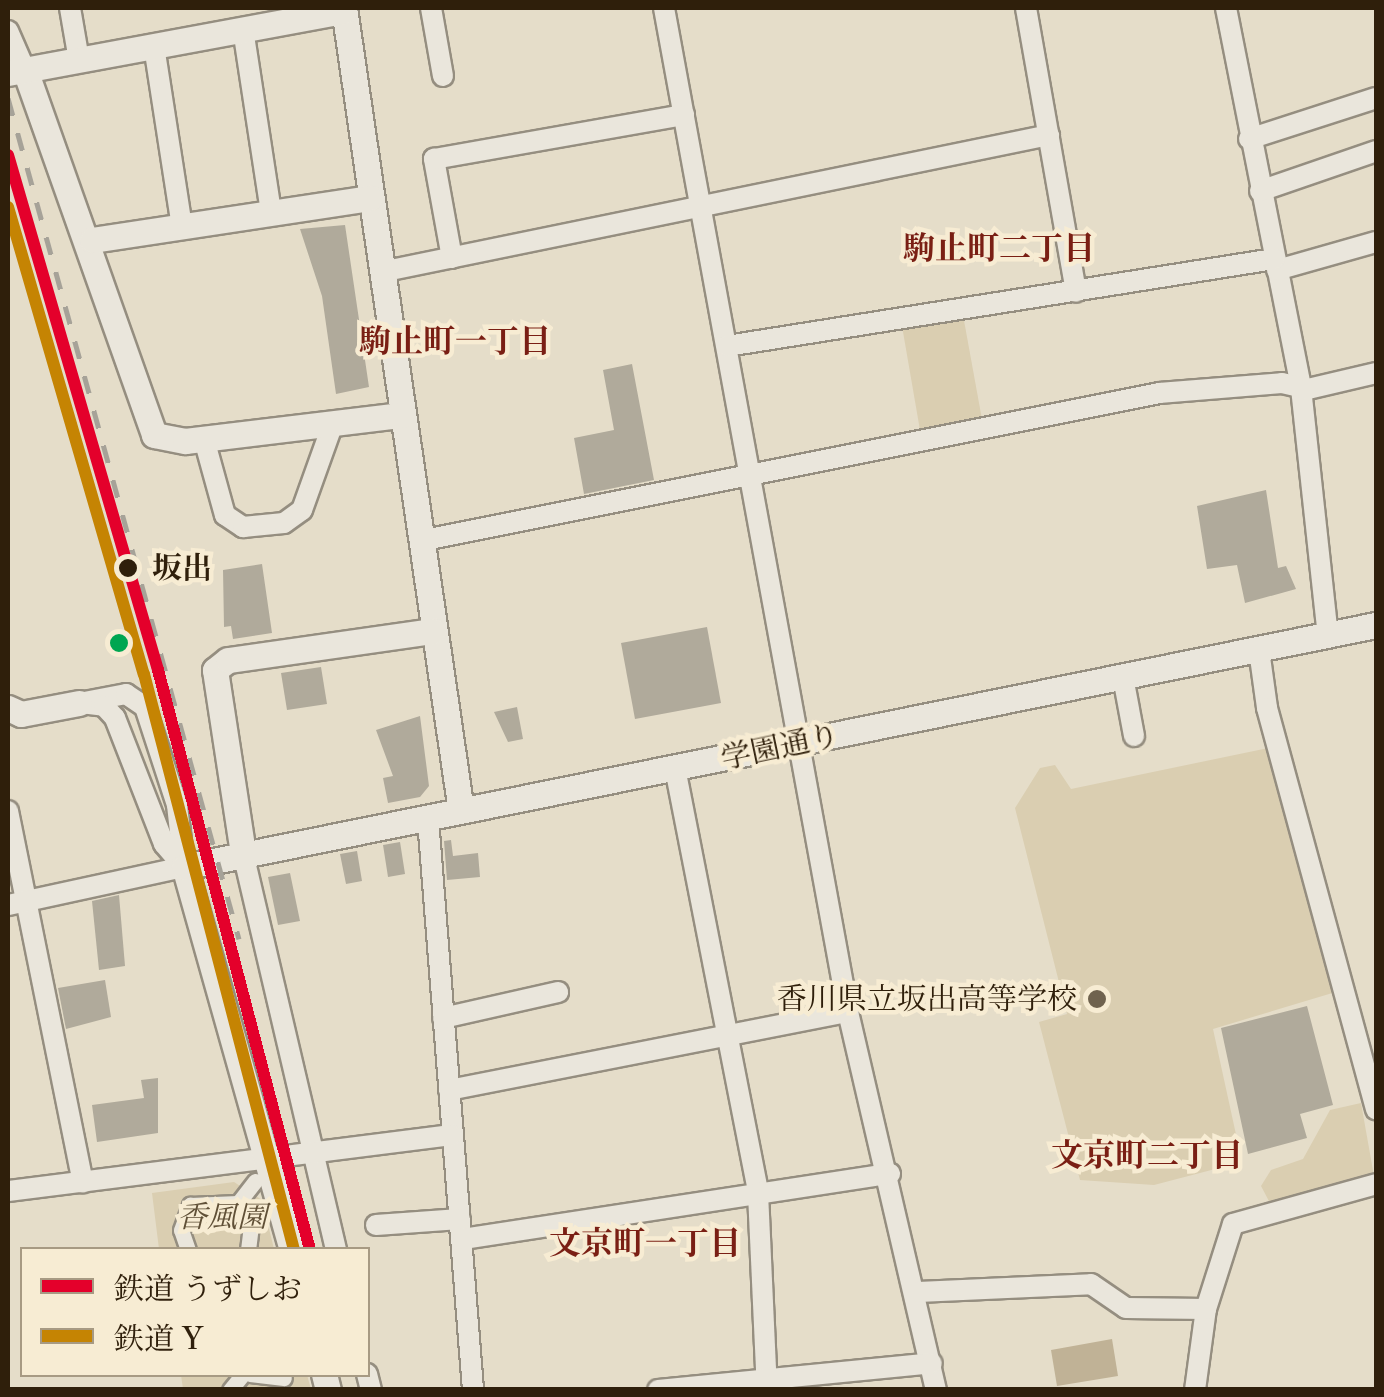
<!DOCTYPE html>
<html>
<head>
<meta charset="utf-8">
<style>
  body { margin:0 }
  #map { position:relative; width:1384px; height:1397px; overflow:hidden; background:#e5ddc9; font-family:"Libre Caslon Text","Noto Serif JP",serif }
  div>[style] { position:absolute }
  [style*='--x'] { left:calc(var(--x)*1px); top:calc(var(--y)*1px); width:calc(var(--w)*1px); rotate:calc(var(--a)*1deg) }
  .green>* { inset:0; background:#daceb1 }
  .water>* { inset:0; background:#c0b296 }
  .building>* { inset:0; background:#b0aa9b }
  .roads { filter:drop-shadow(2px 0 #958e80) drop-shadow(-2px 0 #958e80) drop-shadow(0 2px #958e80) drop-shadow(0 -2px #958e80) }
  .pedestrian>* { height:15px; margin:-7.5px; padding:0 7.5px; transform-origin:7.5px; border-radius:7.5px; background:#eae6dc }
  .minor>* { height:20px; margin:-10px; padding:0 10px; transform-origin:10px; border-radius:10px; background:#eae6dc }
  .tertiary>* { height:25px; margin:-12.5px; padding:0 12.5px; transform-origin:12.5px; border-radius:12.5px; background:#eae6dc }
  .rail>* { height:5px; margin-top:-2.5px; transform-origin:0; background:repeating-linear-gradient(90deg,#a6a298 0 18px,transparent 0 36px) }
  .rail-1>* { height:12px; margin:-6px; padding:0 6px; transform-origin:6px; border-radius:6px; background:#e4002b }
  .rail-2>* { height:12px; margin:-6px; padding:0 6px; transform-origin:6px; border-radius:6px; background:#c58403 }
  .dots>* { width:28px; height:28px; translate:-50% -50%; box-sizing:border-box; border:5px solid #f7ecd3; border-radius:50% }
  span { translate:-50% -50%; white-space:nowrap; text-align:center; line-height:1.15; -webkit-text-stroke:9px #f7ecd3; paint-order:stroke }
  .stop-label { font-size:30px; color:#2f1f0b; font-weight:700 }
  .left { translate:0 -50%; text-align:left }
  .street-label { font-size:30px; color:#2f1f0b }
  .poi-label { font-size:30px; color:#2f1f0b }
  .right { translate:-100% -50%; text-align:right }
  .park-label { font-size:30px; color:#605037; font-style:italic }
  .neighbourhood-label { font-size:32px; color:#7a1f14; font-weight:700 }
  .frame { position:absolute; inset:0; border:10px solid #2f1f0b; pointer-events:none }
  .legend { position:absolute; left:20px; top:1247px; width:350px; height:130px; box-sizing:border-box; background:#f7ecd3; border:2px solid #a79a83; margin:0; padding:12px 18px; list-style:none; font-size:30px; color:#2f1f0b }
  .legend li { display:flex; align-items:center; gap:20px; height:50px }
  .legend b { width:50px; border:2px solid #a79a83 }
</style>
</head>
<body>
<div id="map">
  <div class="green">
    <i style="clip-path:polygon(963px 315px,983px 425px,921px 436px,902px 326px)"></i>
    <i style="clip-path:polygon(1273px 747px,1339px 991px,1213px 1029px,1242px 1162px,1154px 1185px,1080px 1180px,1039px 1022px,1067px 1014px,1015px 808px,1040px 768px,1055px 765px,1071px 789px)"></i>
    <i style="clip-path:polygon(1361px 1103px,1374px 1176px,1271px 1205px,1261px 1186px,1271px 1170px,1303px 1159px,1330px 1110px)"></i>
    <i style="clip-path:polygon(234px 1182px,262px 1200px,274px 1249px,159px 1249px,152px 1193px)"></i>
    <i style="clip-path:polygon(181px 1375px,307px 1375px,311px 1389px,183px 1389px)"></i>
  </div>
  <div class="water">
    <i style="clip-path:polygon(1112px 1339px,1118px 1376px,1057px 1386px,1051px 1350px)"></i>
  </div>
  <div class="building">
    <i style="clip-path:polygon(345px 225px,369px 387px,336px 394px,322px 296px,300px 229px)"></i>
    <i style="clip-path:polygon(632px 364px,654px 480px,584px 494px,574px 438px,614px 430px,603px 370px)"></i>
    <i style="clip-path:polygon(1266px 490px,1278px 568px,1286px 566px,1296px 589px,1245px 603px,1237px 565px,1207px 569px,1197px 506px)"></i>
    <i style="clip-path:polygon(262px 564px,272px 633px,233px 639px,231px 626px,224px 627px,223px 570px)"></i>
    <i style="clip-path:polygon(707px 627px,721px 703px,635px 719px,621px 643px)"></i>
    <i style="clip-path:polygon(321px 667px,327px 704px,287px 710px,281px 673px)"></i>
    <i style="clip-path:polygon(517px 707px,523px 739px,508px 742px,494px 712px)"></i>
    <i style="clip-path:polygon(420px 716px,429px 786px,420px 797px,388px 803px,383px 778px,393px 776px,376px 730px)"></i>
    <i style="clip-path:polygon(451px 840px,453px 856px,478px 853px,480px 877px,447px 880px,444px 841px)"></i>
    <i style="clip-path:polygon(400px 842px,405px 874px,388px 877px,383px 845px)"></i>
    <i style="clip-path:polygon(357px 851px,362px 881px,346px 884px,340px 854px)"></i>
    <i style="clip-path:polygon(290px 873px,300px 921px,278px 925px,268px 877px)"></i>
    <i style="clip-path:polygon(119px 895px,125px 966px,99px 970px,92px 901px)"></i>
    <i style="clip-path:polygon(105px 980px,111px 1017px,66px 1029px,58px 988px)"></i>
    <i style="clip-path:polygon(1307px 1006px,1333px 1105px,1300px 1114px,1307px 1138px,1248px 1154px,1221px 1028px)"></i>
    <i style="clip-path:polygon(158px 1078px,158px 1133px,97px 1142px,92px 1105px,144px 1098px,141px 1080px)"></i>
  </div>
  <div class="roads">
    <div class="pedestrian">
      <i style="--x:188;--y:1250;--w:21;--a:-109"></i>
      <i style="--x:181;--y:1230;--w:27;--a:-70"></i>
      <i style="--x:190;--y:1205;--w:48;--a:-2.4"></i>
      <i style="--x:248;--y:1250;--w:24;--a:-83"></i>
      <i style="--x:251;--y:1226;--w:26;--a:-119"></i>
      <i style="--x:238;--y:1203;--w:28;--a:-52"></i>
      <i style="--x:250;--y:1374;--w:34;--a:7"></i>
      <i style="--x:230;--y:1390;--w:21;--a:-51"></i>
    </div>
    <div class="minor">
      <i style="--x:70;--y:8;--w:53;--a:80.2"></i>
      <i style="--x:431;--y:8;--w:69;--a:80"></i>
      <i style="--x:664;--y:8;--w:1021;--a:79.61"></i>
      <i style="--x:848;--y:1012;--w:388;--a:76.9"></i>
      <i style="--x:1026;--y:8;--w:288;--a:80"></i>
      <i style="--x:1226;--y:8;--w:387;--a:78.8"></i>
      <i style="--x:1301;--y:388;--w:248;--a:83.8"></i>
      <i style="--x:243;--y:29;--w:186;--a:81.3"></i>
      <i style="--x:8;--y:31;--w:43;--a:66.4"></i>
      <i style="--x:154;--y:46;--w:182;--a:81.2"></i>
      <i style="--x:1249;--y:139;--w:133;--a:-17.9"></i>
      <i style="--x:1260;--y:191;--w:123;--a:-19"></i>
      <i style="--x:452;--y:258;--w:101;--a:-100.3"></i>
      <i style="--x:434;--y:159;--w:254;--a:-10"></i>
      <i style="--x:1277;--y:270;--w:103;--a:-15.8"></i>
      <i style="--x:381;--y:272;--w:682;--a:-11.59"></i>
      <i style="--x:727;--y:346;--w:554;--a:-9.04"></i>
      <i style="--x:204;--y:439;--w:79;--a:74.6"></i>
      <i style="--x:225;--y:515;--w:22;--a:34"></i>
      <i style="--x:243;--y:527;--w:41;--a:-5.6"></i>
      <i style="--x:284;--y:523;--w:22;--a:-36"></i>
      <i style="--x:302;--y:510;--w:89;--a:-70.3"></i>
      <i style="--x:420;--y:541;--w:754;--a:-11.32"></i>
      <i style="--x:1159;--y:393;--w:123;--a:-4.6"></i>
      <i style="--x:1282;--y:383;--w:27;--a:13"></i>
      <i style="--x:1308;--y:389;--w:70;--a:-13.2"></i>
      <i style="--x:1259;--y:650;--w:59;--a:82.1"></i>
      <i style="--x:1267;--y:708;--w:416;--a:74.8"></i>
      <i style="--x:1123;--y:677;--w:60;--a:79.4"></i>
      <i style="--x:79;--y:703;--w:48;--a:-10.8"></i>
      <i style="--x:126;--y:694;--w:23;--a:34"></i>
      <i style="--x:145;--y:707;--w:103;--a:71.9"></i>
      <i style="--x:177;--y:805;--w:62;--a:83.6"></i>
      <i style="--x:81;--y:703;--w:23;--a:7"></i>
      <i style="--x:104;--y:706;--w:16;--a:47"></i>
      <i style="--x:115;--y:718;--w:135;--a:68.7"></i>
      <i style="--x:164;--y:844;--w:30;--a:49"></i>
      <i style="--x:675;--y:768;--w:433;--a:78.9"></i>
      <i style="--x:758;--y:1193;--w:197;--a:87.4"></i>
      <i style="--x:8;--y:811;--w:379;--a:78.6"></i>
      <i style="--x:428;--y:819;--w:573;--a:85.49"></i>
      <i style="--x:243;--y:853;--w:408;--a:76.8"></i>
      <i style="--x:8;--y:905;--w:180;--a:-12.2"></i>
      <i style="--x:443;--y:1018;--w:118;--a:-12.7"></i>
      <i style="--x:449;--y:1090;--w:407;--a:-11.1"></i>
      <i style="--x:8;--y:1191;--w:447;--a:-7.2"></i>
      <i style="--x:376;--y:1225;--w:84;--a:-4.1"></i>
      <i style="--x:463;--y:1239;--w:432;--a:-8.7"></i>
      <i style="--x:918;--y:1292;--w:173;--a:-2.6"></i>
      <i style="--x:1091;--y:1284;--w:42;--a:34.4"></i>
      <i style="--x:1126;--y:1308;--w:80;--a:0.7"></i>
      <i style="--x:367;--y:1374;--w:16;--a:76"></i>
      <i style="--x:658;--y:1390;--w:275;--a:-5.6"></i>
      <i style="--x:1195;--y:1390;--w:82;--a:-82.3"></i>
      <i style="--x:1206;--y:1309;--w:89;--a:-72.4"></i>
      <i style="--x:1233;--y:1224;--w:148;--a:-15.6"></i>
    </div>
    <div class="tertiary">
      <i style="--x:344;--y:8;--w:811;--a:81.71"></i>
      <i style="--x:25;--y:70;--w:387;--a:70.5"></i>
      <i style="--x:154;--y:435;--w:32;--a:11"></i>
      <i style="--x:185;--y:441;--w:218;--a:-6.9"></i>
      <i style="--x:8;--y:73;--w:342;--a:-10.5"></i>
      <i style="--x:92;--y:240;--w:281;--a:-8.6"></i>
      <i style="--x:8;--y:708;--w:14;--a:25"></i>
      <i style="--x:21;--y:714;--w:59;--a:-10.7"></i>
      <i style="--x:243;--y:853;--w:185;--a:-98.7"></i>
      <i style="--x:215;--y:670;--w:16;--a:-38"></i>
      <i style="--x:228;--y:660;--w:207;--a:-8.1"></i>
      <i style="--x:292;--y:1250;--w:398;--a:-105.7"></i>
      <i style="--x:184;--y:867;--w:1216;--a:-11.48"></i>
      <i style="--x:324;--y:1374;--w:16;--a:76"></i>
    </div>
  </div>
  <div class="rail">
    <i style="--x:8;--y:98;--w:872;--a:74.64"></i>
  </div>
  <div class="rail-1">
    <i style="--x:8;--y:155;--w:536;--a:73.76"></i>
    <i style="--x:158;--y:670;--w:600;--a:75.31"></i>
  </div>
  <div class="rail-2">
    <i style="--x:8;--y:207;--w:486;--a:73.8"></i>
    <i style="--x:144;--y:674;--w:595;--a:75.4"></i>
  </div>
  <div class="dots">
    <i style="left:128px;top:568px;background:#2f1f0b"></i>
    <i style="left:119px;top:643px;background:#00a651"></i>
    <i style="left:1097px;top:999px;background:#6f624e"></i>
  </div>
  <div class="stop-label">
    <span class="left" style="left:152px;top:568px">坂出</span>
  </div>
  <div class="street-label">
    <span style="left:780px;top:747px;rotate:-12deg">学園通り</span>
  </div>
  <div class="poi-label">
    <span class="right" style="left:1077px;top:999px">香川県立坂出高等学校</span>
  </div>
  <div class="park-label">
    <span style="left:222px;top:1217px">香風園</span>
  </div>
  <div class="neighbourhood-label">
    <span style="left:999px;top:248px">駒止町二丁目</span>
    <span style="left:455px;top:341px">駒止町一丁目</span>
    <span style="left:1147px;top:1155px">文京町二丁目</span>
    <span style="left:645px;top:1243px">文京町一丁目</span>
  </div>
  <div class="frame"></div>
  <ul class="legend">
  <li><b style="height:12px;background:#e4002b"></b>鉄道 うずしお</li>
  <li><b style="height:12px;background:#c58403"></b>鉄道 Y</li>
  </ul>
</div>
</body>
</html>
